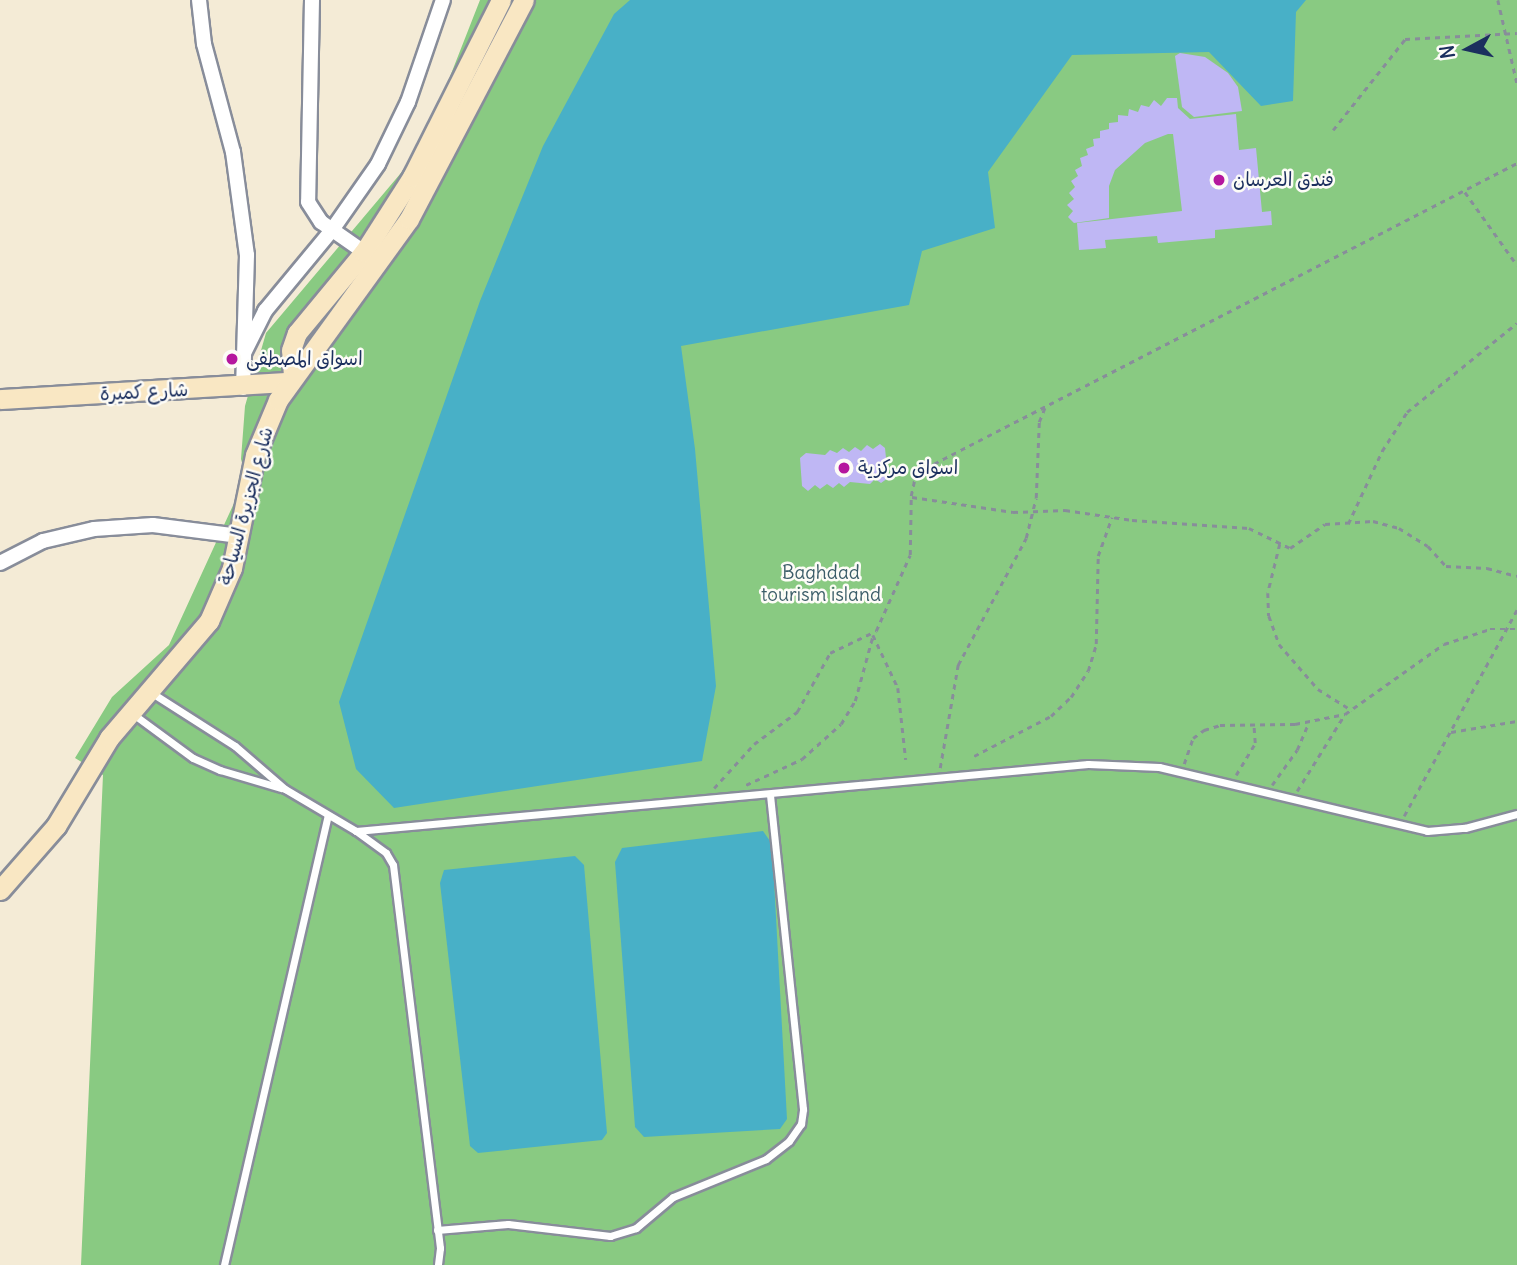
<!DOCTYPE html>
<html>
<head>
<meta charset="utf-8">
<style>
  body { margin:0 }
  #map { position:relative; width:1517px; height:1265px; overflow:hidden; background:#f4ebd6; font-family:Delius,"Playpen Sans Arabic",sans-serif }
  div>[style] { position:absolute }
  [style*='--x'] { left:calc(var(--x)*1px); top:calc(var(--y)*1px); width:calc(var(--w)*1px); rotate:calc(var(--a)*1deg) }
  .green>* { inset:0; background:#89ca82 }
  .water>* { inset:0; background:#48b0c7 }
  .building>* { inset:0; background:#bfb7f4 }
  .path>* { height:2.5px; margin-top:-1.25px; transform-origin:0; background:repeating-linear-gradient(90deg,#888d9a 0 5px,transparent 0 10px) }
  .roads { filter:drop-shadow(2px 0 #888d9a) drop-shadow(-2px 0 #888d9a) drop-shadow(0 2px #888d9a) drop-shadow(0 -2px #888d9a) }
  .lane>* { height:7px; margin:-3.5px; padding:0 3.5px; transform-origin:3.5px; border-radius:3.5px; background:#fff }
  .street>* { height:14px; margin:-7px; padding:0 7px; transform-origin:7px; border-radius:7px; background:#fff }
  .secondary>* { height:19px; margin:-9.5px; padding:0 9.5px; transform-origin:9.5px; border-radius:9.5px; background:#f9e7c3 }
  .dots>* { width:19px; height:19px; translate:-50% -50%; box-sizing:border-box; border:4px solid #fdfcf7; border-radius:50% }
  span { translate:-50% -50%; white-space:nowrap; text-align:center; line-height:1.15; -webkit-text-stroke:5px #fdfcf7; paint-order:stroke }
  .poi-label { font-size:19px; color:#1b2f5e }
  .left { translate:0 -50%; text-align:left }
  .street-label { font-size:19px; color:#1b2f5e }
  .park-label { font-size:19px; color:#3c5e69 }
  .north { position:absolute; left:1433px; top:14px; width:70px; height:70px; -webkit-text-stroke:5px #fdfcf7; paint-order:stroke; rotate:262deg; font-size:19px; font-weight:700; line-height:28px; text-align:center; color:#1b2f5e }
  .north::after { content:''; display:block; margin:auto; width:24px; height:32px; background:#1b2f5e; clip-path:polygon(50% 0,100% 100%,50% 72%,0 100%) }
</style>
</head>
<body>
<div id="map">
  <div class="green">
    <i style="clip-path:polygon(480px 0,1517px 0,1517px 1265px,81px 1265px,103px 775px,75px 758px,112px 697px,169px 645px,246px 477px,241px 459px,245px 406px,266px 333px,422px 148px)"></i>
  </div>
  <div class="water">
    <i style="clip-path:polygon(630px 0,1306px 0,1296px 12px,1293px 101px,1261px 106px,1209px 52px,1072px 55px,988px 172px,995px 228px,922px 251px,909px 305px,681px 346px,695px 449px,716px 686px,702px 761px,394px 808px,356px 769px,339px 702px,480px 301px,543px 146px,614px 14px)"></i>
    <i style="clip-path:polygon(763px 831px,772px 844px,787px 1119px,780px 1129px,644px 1137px,635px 1127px,615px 862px,622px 848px)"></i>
    <i style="clip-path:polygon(575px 856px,584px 865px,607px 1133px,602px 1140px,478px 1153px,470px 1146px,440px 883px,444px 870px)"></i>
  </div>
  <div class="building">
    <i style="clip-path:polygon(1180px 53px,1205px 57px,1228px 73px,1238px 87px,1242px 111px,1194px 117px,1182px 107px,1175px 56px)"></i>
    <i style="clip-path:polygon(1167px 98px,1177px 98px,1178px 108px,1190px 119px,1236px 114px,1239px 150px,1256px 148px,1262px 212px,1271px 211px,1272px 225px,1215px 230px,1215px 238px,1158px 243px,1157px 236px,1105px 240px,1106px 248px,1079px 250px,1077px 223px,1182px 211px,1173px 134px,1168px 134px,1145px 143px,1115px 170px,1109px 186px,1109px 218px,1074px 223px,1068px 217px,1073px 211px,1067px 205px,1074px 199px,1069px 193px,1075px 187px,1071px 181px,1078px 176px,1075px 170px,1082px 166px,1080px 158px,1088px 155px,1086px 149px,1094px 146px,1093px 139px,1100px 138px,1100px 131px,1109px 129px,1109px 123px,1118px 122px,1118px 115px,1128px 116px,1129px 109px,1138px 112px,1141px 105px,1149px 107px,1154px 100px,1161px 106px)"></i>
    <i style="clip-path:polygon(880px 444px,885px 448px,888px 478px,881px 483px,875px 479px,870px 484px,850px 482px,844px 487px,839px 483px,833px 488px,827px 484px,820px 489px,815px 485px,808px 491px,802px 486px,800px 458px,806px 453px,825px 455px,830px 450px,837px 453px,843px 448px,849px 452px,855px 447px,861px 451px,867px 445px,873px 449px)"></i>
  </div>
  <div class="path">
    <i style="--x:1498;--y:0;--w:85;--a:77.1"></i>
    <i style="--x:1333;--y:130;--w:116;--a:-51.6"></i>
    <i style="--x:1405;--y:39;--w:112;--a:-3.1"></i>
    <i style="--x:1465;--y:192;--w:90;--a:54.5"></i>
    <i style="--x:912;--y:497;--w:102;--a:8.4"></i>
    <i style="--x:1013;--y:512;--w:52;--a:-2.2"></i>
    <i style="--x:1065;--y:510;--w:68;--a:8.5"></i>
    <i style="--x:1132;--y:520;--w:117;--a:3.9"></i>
    <i style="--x:1249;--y:528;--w:46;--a:26"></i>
    <i style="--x:1290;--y:548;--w:42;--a:-34.4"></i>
    <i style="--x:1325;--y:524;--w:48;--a:-3.6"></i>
    <i style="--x:1373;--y:521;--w:27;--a:15"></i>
    <i style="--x:1399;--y:528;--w:34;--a:32"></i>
    <i style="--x:1428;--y:546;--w:27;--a:48"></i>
    <i style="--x:1446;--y:566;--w:41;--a:2.8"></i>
    <i style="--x:1487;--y:568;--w:31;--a:15"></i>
    <i style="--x:1348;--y:524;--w:81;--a:-65"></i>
    <i style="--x:1382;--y:451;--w:46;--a:-57.3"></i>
    <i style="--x:1407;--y:412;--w:141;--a:-39"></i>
    <i style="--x:1280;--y:544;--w:50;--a:103.8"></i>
    <i style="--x:1268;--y:593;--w:23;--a:88"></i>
    <i style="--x:1269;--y:616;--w:30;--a:70"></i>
    <i style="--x:1279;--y:644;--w:60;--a:49.1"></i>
    <i style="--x:1318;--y:689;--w:40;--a:32"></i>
    <i style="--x:873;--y:635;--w:59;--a:64.7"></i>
    <i style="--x:898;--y:688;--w:72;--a:83.7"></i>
    <i style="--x:1451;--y:732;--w:67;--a:-9.5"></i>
    <i style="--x:974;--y:756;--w:87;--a:-27.5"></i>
    <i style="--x:1051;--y:716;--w:28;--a:-44"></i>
    <i style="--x:1071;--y:697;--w:31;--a:-57"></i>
    <i style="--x:1088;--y:671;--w:28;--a:-73"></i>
    <i style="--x:1096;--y:644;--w:88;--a:-88.7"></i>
    <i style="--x:1098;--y:556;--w:41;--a:-70.3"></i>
    <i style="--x:1184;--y:764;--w:28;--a:-71"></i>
    <i style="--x:1193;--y:738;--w:14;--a:-36"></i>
    <i style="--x:1204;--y:730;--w:17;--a:-17"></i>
    <i style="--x:1220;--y:725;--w:75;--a:-0.8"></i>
    <i style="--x:1295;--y:724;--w:51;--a:-11.3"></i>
    <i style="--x:1345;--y:714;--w:121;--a:-35.3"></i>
    <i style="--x:1444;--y:644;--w:48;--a:-18.1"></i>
    <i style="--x:1490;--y:629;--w:27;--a:0"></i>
    <i style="--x:940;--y:768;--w:105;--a:-80.1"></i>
    <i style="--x:958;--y:665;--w:144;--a:-61.8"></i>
    <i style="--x:1026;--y:538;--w:41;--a:-76"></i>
    <i style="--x:1036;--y:498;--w:76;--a:-87.7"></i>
    <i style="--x:1039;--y:422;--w:16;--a:-68"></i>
    <i style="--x:1236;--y:775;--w:37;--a:-59"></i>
    <i style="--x:1255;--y:743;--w:16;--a:-94"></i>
    <i style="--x:746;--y:785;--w:62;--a:-24.9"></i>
    <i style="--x:802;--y:759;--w:52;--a:-41.9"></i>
    <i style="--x:841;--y:724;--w:27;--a:-59"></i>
    <i style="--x:855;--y:701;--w:68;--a:-74.7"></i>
    <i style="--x:1272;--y:785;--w:43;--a:-54.5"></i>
    <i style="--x:1297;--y:750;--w:30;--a:-67"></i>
    <i style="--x:714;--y:788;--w:59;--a:-47.7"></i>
    <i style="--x:754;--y:744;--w:54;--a:-36.7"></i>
    <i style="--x:797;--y:712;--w:68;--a:-60.8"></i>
    <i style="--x:830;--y:653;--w:51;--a:-25.6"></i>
    <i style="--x:876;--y:631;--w:83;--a:-65.9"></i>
    <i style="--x:910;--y:555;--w:59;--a:-89"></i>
    <i style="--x:911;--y:496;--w:24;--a:-78"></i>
    <i style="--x:916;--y:473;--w:676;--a:-27.28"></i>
    <i style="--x:1297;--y:791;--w:91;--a:-58.1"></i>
    <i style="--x:1404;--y:816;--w:235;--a:-61.3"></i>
  </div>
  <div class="roads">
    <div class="lane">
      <i style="--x:152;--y:693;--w:98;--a:32.6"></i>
      <i style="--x:235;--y:746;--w:66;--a:40.7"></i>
      <i style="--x:285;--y:789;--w:82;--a:30.6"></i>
      <i style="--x:356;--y:831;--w:37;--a:36"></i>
      <i style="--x:386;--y:853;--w:14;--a:60"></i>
      <i style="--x:393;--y:865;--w:386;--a:83"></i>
      <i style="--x:440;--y:1248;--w:17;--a:97"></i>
      <i style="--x:133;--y:714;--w:74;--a:36.3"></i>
      <i style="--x:193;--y:758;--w:30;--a:24"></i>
      <i style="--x:220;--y:770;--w:64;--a:16.4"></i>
      <i style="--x:356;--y:831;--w:735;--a:-5.23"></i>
      <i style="--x:1088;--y:764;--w:71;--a:2.4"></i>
      <i style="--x:1159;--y:767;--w:276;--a:13.4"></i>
      <i style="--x:1427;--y:831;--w:38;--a:-5"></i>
      <i style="--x:1465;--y:828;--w:54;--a:-15.1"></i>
      <i style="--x:437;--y:1230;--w:71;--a:-4.8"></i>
      <i style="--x:508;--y:1224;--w:103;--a:6.7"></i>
      <i style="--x:610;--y:1236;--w:27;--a:-17"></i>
      <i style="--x:636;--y:1228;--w:48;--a:-40"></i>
      <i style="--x:673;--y:1197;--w:100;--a:-22.2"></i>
      <i style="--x:766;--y:1159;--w:29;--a:-38"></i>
      <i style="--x:789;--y:1141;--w:21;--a:-55"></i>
      <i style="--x:801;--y:1124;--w:15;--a:-82"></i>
      <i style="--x:803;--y:1109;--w:316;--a:-96"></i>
      <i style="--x:224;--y:1265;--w:461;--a:-77"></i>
    </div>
    <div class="street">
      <i style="--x:199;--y:0;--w:44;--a:83.5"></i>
      <i style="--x:204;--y:44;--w:112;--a:75"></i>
      <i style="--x:233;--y:152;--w:104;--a:82.3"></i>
      <i style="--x:247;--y:255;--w:133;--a:91.7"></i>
      <i style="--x:312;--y:0;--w:202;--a:91.1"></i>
      <i style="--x:308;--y:202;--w:24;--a:57"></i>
      <i style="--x:321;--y:222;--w:52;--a:34.9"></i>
      <i style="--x:245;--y:351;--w:45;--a:-63.4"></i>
      <i style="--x:265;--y:311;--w:105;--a:-50.4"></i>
      <i style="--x:332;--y:230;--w:80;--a:-55.1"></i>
      <i style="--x:378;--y:164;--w:69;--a:-64.2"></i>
      <i style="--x:408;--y:102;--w:108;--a:-71.1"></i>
      <i style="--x:0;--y:563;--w:48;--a:-27.1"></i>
      <i style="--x:43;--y:541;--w:52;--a:-13.2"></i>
      <i style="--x:94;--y:529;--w:59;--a:-3.9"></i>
      <i style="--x:153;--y:525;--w:87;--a:7.3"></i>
    </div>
    <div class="secondary">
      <i style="--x:293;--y:376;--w:26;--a:-94"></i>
      <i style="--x:291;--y:350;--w:18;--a:-71"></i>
      <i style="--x:297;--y:333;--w:105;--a:-50.4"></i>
      <i style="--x:364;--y:252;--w:89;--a:-57.4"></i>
      <i style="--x:412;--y:177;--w:198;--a:-63.3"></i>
      <i style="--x:0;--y:399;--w:289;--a:-3.4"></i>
      <i style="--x:0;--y:890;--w:85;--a:-48.8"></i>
      <i style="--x:56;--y:826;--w:103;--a:-58.9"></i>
      <i style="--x:109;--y:738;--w:154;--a:-49.5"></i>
      <i style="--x:209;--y:621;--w:58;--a:-66.5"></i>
      <i style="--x:232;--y:568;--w:115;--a:-78.5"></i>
      <i style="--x:255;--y:455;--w:60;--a:-67.3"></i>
      <i style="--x:278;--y:400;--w:223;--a:-54.1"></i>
      <i style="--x:409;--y:219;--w:247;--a:-62.3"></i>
    </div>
  </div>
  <div class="dots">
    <i style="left:1219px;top:180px;background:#b5179e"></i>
    <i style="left:232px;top:359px;background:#b5179e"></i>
    <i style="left:844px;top:468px;background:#b5179e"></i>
  </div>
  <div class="poi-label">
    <span class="left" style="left:1233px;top:180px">فندق العرسان</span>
    <span class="left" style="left:246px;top:359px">اسواق المصطفى</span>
    <span class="left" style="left:858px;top:468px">اسواق مركزية</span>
  </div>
  <div class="street-label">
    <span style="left:144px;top:392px;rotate:-3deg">شارع كميرة</span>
    <span style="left:246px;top:506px;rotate:-75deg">شارع الجزيرة السياحة</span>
  </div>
  <div class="park-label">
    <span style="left:821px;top:584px">Baghdad<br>tourism island</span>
  </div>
  <div class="north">N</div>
</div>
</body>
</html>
